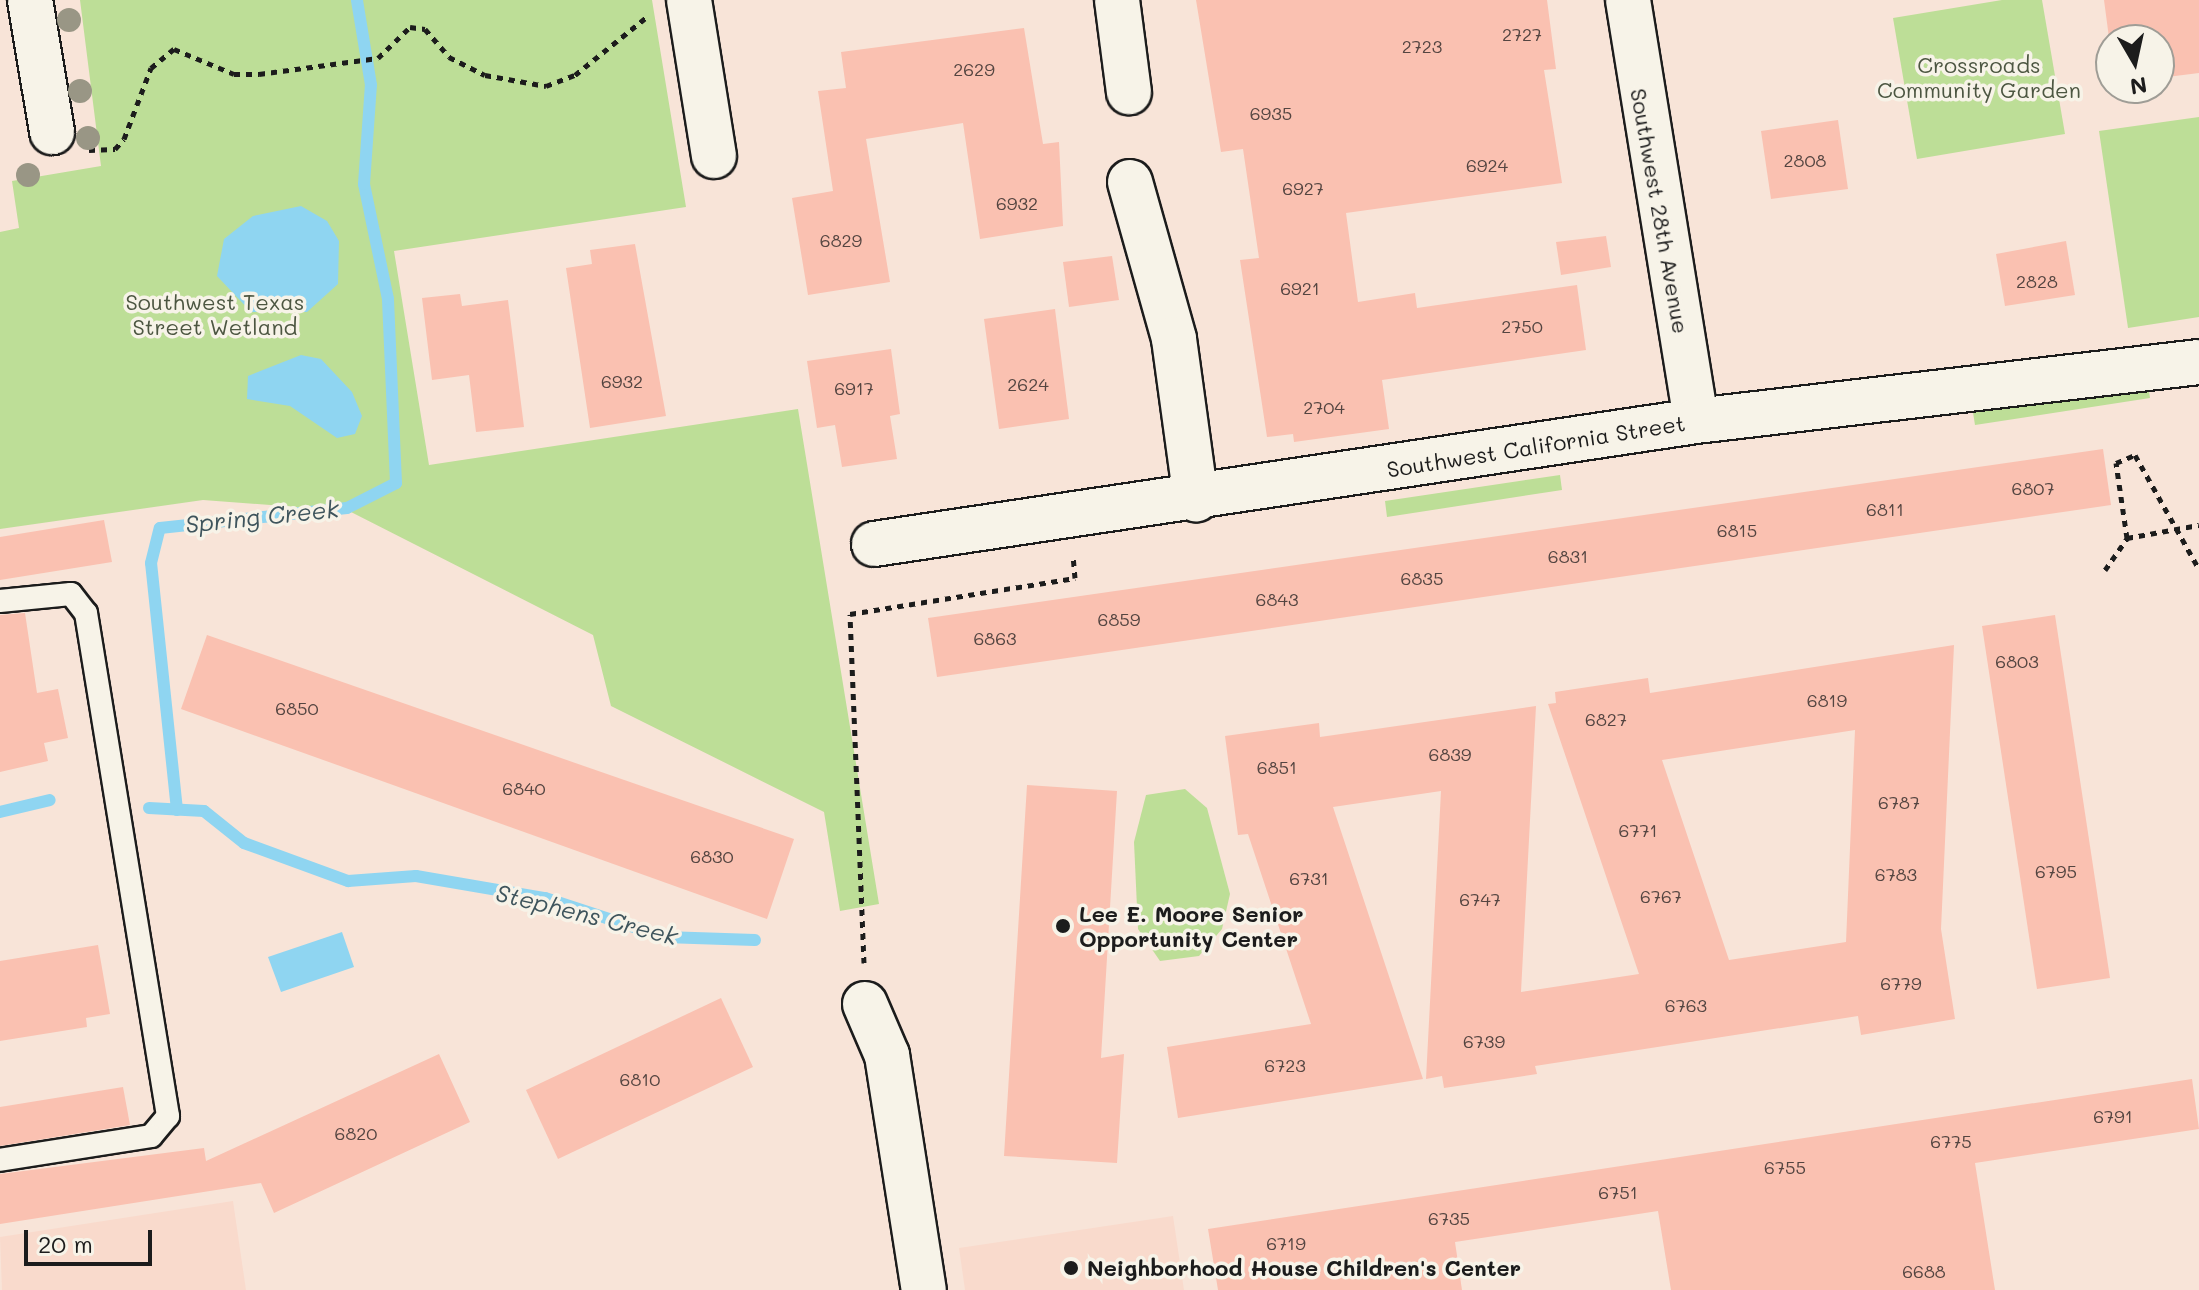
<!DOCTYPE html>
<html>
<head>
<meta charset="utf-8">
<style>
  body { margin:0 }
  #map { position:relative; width:2199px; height:1290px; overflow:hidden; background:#f8e4d8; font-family:Mali,sans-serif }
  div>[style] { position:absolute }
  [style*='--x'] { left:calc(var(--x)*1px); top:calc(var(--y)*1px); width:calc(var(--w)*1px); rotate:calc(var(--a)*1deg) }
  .built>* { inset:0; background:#f9dacc }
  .green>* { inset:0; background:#bdde97 }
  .water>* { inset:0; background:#8fd5f1 }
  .stream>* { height:12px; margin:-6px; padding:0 6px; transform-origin:6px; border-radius:6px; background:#8fd5f1 }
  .building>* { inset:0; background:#fac1b1 }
  .path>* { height:5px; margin-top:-2.5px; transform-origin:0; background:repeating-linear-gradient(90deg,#1c1c1c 0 6px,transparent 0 12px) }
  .roads { filter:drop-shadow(2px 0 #1c1c1c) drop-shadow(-2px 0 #1c1c1c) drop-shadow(0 2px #1c1c1c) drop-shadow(0 -2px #1c1c1c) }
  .lane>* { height:22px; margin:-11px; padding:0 11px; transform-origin:11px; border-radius:11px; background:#f7f3e8 }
  .street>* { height:44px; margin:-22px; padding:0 22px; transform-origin:22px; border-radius:22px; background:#f7f3e8 }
  .trees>* { width:24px; height:24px; margin:-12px; border-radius:50%; background:#999685 }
  .dots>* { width:22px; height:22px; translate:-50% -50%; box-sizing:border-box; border:4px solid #f7f3e8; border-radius:50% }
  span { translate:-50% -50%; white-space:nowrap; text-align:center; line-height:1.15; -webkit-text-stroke:7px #f7f3e8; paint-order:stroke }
  .number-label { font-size:18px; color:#544541 }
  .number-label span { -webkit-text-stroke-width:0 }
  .park-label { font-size:22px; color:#4c5641 }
  .street-label { font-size:22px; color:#1c1c1c }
  .poi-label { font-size:22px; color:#1c1c1c; font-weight:700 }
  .left { translate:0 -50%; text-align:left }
  .water-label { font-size:24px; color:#3e545c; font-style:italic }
  .north { position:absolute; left:2095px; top:24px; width:80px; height:80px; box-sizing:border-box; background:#f7f3e8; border:2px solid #9f9d96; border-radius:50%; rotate:171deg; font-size:22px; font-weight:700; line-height:32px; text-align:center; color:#1c1c1c }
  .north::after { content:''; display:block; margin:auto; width:28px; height:36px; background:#1c1c1c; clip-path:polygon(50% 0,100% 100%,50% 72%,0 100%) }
  .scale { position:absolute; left:24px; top:1230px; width:128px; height:36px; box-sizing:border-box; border:4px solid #1c1c1c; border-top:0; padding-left:10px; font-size:24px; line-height:28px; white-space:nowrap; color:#1c1c1c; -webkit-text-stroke:6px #f7f3e8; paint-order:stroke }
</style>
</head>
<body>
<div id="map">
  <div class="built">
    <i style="clip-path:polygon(233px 1201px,246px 1290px,2px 1290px,0 1237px)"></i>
    <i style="clip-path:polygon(1173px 1216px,1184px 1290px,965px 1290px,959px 1248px)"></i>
  </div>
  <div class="green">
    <i style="clip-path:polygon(80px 0,652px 0,686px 207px,394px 251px,429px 465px,798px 409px,879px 904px,840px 911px,824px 812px,611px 706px,593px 635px,349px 511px,203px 500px,0 529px,0 232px,19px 228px,12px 181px,101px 166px)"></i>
    <i style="clip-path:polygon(2002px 0,2042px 0,2065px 134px,1917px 159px,1893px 18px)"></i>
    <i style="clip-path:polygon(2199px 117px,2199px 317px,2128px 328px,2099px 131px)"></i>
    <i style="clip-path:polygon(2147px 379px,2150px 398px,1975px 425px,1972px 406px)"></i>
    <i style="clip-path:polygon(1560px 475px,1562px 490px,1387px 517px,1385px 501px)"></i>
    <i style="clip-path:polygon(1185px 789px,1207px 808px,1230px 894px,1222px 929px,1199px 956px,1160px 961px,1138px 929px,1134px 842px,1146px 795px)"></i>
  </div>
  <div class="water">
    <i style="clip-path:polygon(301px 206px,327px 221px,339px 241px,338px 284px,307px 312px,251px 312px,217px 276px,224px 239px,253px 216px)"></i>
    <i style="clip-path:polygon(301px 355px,321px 359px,352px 392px,362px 416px,355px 434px,337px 438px,290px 406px,247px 399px,248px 376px)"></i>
    <i style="clip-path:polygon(342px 932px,354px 967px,281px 992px,268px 957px)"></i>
  </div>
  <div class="stream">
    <i style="--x:149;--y:808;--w:55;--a:3.1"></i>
    <i style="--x:204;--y:811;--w:51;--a:38.7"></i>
    <i style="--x:244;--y:843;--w:111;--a:20.1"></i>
    <i style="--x:348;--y:881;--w:68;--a:-4.2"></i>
    <i style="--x:416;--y:876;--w:131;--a:9.7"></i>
    <i style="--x:545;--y:898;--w:125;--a:18.1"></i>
    <i style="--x:664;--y:937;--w:91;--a:1.9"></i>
    <i style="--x:177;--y:810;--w:248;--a:-96"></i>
    <i style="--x:151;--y:563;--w:36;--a:-76"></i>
    <i style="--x:160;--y:528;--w:188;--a:-6.1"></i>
    <i style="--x:347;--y:508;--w:55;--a:-27"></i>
    <i style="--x:396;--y:483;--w:184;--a:-92.5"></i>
    <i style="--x:388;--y:299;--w:117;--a:-101.8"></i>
    <i style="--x:364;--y:184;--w:99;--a:-86"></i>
    <i style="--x:371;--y:85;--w:86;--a:-99.4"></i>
    <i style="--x:0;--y:812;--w:51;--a:-13.5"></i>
  </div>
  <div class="building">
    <i style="clip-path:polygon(1196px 0,1547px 0,1556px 69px,1544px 70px,1562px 183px,1346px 213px,1358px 302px,1415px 293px,1417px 308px,1577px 285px,1586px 350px,1382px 380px,1389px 429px,1294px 442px,1293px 434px,1267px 437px,1240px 260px,1259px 258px,1243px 149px,1221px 152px)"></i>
    <i style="clip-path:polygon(2104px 0,2199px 0,2199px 73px,2159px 78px,2159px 40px,2111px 40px,2111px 53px)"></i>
    <i style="clip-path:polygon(1024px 28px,1043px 144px,1059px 142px,1063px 226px,980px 239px,963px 123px,866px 139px,890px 282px,808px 295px,792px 198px,833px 191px,818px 91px,846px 88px,841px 52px)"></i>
    <i style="clip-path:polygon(1838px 120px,1848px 189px,1771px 199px,1761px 131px)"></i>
    <i style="clip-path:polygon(1606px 236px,1611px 267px,1561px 275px,1556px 242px)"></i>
    <i style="clip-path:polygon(2066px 241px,2075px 295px,2005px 306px,1996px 254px)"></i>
    <i style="clip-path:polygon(635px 244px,666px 416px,590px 428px,566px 268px,592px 264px,590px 250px)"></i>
    <i style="clip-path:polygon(1112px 256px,1119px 300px,1069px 307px,1063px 262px)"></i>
    <i style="clip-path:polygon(460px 294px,462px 306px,508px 300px,524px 427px,476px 432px,469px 375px,432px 380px,422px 298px)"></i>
    <i style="clip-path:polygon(1055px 309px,1069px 419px,999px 429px,984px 319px)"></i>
    <i style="clip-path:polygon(891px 349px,900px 414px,890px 416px,897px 459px,842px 467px,835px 425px,817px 428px,807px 361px)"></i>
    <i style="clip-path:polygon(2103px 449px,2111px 505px,937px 677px,928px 618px)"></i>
    <i style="clip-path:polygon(104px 520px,112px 562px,0 580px,0 537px)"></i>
    <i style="clip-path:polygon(25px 613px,37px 693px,58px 689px,68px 738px,44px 743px,48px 761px,0 772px,0 615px)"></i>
    <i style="clip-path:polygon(2055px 615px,2110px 978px,2037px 989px,1982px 626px)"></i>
    <i style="clip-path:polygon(207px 635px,794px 839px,767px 919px,181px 709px)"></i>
    <i style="clip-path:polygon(evenodd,1954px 645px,1941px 929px,1955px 1019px,1861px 1035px,1858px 1016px,1535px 1066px,1537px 1074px,1444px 1088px,1442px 1076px,1426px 1079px,1441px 791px,1333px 807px,1423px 1079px,1178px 1118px,1167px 1047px,1311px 1024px,1248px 834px,1238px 835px,1225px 736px,1319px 723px,1320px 737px,1536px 706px,1521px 992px,1639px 974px,1548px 704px,1556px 703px,1555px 692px,1648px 678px,1650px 693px,1954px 645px,1855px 730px,1846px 942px,1729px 960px,1662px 760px,1855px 730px)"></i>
    <i style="clip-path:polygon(1027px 785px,1117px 791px,1101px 1058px,1124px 1054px,1117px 1163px,1004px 1156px)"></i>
    <i style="clip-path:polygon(98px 945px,110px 1014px,86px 1018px,87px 1027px,0 1041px,0 961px)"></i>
    <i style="clip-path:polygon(721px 998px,753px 1067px,558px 1159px,526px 1090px)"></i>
    <i style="clip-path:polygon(439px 1054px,470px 1122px,274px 1213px,261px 1183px,0 1224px,0 1174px,204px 1148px,206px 1161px)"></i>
    <i style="clip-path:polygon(2192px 1079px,2199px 1129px,1975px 1163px,1995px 1290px,1671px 1290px,1658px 1211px,1455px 1242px,1462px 1290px,1218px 1290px,1208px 1229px)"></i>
    <i style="clip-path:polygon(123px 1087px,130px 1125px,0 1146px,0 1107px)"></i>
  </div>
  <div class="path">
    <i style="--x:89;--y:150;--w:26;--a:-2"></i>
    <i style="--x:115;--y:149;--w:13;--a:-48"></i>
    <i style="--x:124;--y:139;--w:76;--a:-69.2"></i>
    <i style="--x:151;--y:68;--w:30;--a:-40"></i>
    <i style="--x:174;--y:49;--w:65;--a:22.6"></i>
    <i style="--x:234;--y:74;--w:25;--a:0"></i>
    <i style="--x:259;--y:74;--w:120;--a:-7.7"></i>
    <i style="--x:378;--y:58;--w:45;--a:-44.1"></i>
    <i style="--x:410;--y:27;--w:15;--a:8"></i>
    <i style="--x:425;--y:29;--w:37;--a:49"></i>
    <i style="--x:449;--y:57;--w:40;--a:26.6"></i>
    <i style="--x:485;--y:75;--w:62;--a:10.2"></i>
    <i style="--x:546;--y:86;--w:31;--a:-21"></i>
    <i style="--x:575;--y:75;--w:95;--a:-39"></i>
    <i style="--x:2127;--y:538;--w:73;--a:-10.2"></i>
    <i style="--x:2105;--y:570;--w:39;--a:-55"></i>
    <i style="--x:2127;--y:538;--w:76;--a:-98.3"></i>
    <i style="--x:2116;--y:463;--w:21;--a:-23"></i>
    <i style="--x:2135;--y:455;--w:131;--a:60.7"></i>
    <i style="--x:864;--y:963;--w:349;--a:-92.3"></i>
    <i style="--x:850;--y:614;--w:228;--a:-9.1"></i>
    <i style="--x:1075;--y:578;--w:21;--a:-95"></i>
  </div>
  <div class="roads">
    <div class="lane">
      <i style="--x:0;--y:601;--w:71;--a:-5.6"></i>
      <i style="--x:71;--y:594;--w:24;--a:52"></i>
      <i style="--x:86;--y:613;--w:510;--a:80.74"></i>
      <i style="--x:168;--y:1116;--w:26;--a:130"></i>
      <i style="--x:151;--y:1136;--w:153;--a:171"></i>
    </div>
    <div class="street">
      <i style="--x:30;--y:0;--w:134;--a:80.5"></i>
      <i style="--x:689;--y:0;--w:158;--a:80.9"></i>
      <i style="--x:1117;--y:0;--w:93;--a:82.6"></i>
      <i style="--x:1628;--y:0;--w:426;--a:80.8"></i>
      <i style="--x:1130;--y:182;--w:163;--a:74.3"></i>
      <i style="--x:1174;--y:339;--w:162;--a:82.2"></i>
      <i style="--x:874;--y:544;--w:831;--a:-8.51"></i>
      <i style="--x:1696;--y:421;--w:506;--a:-6.69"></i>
      <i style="--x:865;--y:1004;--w:56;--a:66.7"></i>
      <i style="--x:887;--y:1055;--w:238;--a:81.1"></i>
    </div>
  </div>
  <div class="trees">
    <i style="left:69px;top:20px"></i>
    <i style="left:80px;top:91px"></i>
    <i style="left:88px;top:138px"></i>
    <i style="left:28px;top:175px"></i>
  </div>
  <div class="dots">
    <i style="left:1063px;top:926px;background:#1c1c1c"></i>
    <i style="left:1071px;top:1268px;background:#1c1c1c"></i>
  </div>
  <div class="number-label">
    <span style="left:1522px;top:34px">2727</span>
    <span style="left:1422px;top:46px">2723</span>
    <span style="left:974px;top:69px">2629</span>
    <span style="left:1271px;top:113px">6935</span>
    <span style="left:1805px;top:160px">2808</span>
    <span style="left:1487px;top:165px">6924</span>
    <span style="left:1303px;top:188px">6927</span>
    <span style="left:1017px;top:203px">6932</span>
    <span style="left:841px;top:240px">6829</span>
    <span style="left:2037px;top:281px">2828</span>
    <span style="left:1300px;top:288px">6921</span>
    <span style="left:1522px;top:326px">2750</span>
    <span style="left:622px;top:381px">6932</span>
    <span style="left:1028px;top:384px">2624</span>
    <span style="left:854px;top:388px">6917</span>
    <span style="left:1324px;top:407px">2704</span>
    <span style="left:2033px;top:488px">6807</span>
    <span style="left:1885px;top:509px">6811</span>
    <span style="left:1737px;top:530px">6815</span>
    <span style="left:1568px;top:556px">6831</span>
    <span style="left:1422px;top:578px">6835</span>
    <span style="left:1277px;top:599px">6843</span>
    <span style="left:1119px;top:619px">6859</span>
    <span style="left:995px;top:638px">6863</span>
    <span style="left:2017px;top:661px">6803</span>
    <span style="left:1827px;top:700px">6819</span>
    <span style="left:297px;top:708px">6850</span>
    <span style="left:1606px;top:719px">6827</span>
    <span style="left:1450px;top:754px">6839</span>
    <span style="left:1277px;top:767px">6851</span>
    <span style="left:524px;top:788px">6840</span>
    <span style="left:1899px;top:802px">6787</span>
    <span style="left:1638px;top:830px">6771</span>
    <span style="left:712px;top:856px">6830</span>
    <span style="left:2056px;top:871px">6795</span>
    <span style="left:1896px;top:874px">6783</span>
    <span style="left:1309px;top:878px">6731</span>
    <span style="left:1661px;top:896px">6767</span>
    <span style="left:1480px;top:899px">6747</span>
    <span style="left:1901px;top:983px">6779</span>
    <span style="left:1686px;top:1005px">6763</span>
    <span style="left:1484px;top:1041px">6739</span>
    <span style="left:1285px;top:1065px">6723</span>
    <span style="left:640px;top:1079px">6810</span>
    <span style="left:2113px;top:1116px">6791</span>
    <span style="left:356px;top:1133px">6820</span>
    <span style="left:1951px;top:1141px">6775</span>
    <span style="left:1785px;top:1167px">6755</span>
    <span style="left:1618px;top:1192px">6751</span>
    <span style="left:1449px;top:1218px">6735</span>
    <span style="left:1286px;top:1243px">6719</span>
    <span style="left:1924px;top:1271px">6688</span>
  </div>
  <div class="park-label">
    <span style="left:1979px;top:77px">Crossroads<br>Community Garden</span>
    <span style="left:215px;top:314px">Southwest Texas<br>Street Wetland</span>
  </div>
  <div class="street-label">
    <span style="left:1660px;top:211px;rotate:80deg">Southwest 28th Avenue</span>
    <span style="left:1536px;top:446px;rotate:-9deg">Southwest California Street</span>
  </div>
  <div class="poi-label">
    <span class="left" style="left:1079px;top:926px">Lee E. Moore Senior<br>Opportunity Center</span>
    <span class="left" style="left:1087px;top:1268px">Neighborhood House Children's Center</span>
  </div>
  <div class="water-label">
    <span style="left:262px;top:516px;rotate:-6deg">Spring Creek</span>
    <span style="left:587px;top:914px;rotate:14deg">Stephens Creek</span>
  </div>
  <div class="north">N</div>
  <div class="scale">20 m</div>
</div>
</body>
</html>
